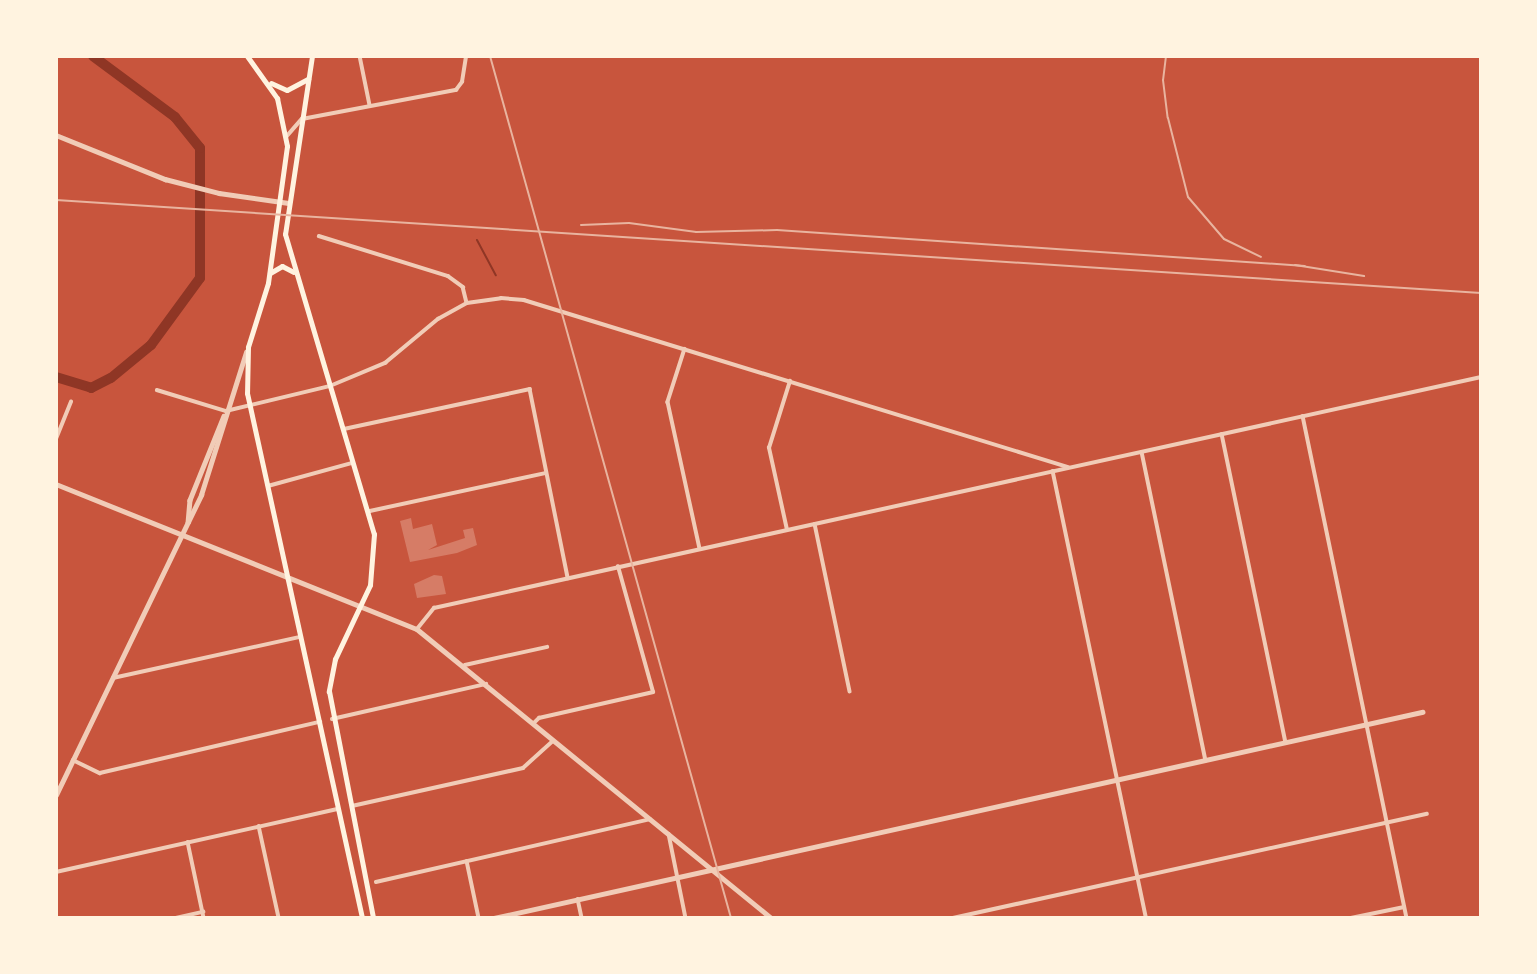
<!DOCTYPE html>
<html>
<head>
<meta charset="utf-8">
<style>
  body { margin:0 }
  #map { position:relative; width:1537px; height:974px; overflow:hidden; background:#c8553d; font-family:Arial,sans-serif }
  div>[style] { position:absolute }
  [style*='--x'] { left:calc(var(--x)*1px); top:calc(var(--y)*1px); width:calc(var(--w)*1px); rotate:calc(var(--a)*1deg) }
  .stream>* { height:2px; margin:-1px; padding:0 1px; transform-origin:1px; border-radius:1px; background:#8f3625 }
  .river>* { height:10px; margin:-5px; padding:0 5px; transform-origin:5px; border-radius:5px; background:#8f3625 }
  .building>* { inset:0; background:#d67c66 }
  .minor>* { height:3.5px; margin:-1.75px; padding:0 1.75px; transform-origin:1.75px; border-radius:1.75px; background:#f1ccb7 }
  .tertiary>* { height:4.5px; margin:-2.25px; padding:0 2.25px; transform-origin:2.25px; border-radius:2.25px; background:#f1ccb7 }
  .secondary>* { height:5px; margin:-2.5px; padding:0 2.5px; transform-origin:2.5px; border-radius:2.5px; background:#fff3e0 }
  .rail>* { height:2px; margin:-1px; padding:0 1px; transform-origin:1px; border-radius:1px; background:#e9b49f }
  span { translate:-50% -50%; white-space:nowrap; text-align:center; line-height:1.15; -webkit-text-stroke:5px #fff3e0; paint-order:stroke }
  .frame { position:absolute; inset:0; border:58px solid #fff3e0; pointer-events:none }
</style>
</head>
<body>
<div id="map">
  <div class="stream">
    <i style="--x:477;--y:240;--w:40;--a:62"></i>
  </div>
  <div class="river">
    <i style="--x:56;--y:377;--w:37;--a:17"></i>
    <i style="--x:91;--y:388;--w:22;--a:-27"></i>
    <i style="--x:111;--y:378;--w:52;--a:-39.5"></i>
    <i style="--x:151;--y:345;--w:83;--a:-53.8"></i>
    <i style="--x:200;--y:278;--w:130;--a:-90"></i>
    <i style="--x:200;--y:148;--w:40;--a:-129"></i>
    <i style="--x:175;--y:117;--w:102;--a:-143.4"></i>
  </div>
  <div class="building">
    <i style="clip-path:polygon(411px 518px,413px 529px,432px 524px,437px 545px,428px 550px,465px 538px,463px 530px,473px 528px,477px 545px,457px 553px,410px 562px,400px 521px)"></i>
    <i style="clip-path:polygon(434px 575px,442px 576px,446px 594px,417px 598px,414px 584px)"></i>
  </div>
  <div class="minor">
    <i style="--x:360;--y:56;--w:50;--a:78.5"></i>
    <i style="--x:287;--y:136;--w:23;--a:-49"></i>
    <i style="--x:302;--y:119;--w:157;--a:-10.7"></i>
    <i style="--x:456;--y:90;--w:10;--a:-53"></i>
    <i style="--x:462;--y:82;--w:26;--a:-81"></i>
    <i style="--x:319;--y:236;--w:135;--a:17.2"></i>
    <i style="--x:448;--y:276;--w:19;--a:36"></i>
    <i style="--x:463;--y:287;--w:16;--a:76"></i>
    <i style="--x:467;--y:303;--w:34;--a:-8"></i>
    <i style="--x:501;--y:298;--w:23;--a:5"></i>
    <i style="--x:524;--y:300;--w:569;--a:17.07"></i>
    <i style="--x:685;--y:349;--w:56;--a:107.8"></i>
    <i style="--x:668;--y:402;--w:150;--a:77.7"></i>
    <i style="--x:157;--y:390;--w:72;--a:16.9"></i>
    <i style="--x:226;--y:411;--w:107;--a:-13.5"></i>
    <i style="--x:330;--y:386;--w:60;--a:-22.7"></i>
    <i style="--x:385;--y:363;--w:69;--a:-39.7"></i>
    <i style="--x:438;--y:319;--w:33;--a:-29"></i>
    <i style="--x:1303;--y:416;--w:513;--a:78.3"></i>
    <i style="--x:344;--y:429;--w:190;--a:-12.1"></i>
    <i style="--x:530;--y:389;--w:193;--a:78.6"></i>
    <i style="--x:1222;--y:434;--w:315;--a:78.3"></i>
    <i style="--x:56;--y:439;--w:40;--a:-68"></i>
    <i style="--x:1142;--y:452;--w:315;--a:78.3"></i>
    <i style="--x:1053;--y:471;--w:457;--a:78.2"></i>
    <i style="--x:268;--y:486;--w:87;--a:-15.3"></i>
    <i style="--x:370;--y:511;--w:180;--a:-12.2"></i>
    <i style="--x:815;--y:524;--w:171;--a:78.2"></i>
    <i style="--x:787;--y:530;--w:84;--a:-102.4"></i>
    <i style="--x:769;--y:448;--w:70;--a:-72.6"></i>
    <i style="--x:417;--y:629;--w:27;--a:-51"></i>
    <i style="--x:434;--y:608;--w:1072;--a:-12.44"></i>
    <i style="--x:465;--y:665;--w:84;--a:-12.4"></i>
    <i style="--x:113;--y:678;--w:190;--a:-12.4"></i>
    <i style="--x:332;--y:719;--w:158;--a:-12.8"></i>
    <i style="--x:534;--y:723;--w:7;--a:-45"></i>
    <i style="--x:539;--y:718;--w:117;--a:-12.8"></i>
    <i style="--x:653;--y:692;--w:130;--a:-105.6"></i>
    <i style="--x:73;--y:760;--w:30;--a:26"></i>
    <i style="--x:100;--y:773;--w:226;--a:-13.1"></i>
    <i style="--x:352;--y:806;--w:175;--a:-12.5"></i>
    <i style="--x:523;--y:768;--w:40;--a:-42"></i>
    <i style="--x:259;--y:826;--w:94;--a:77.7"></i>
    <i style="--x:669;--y:834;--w:86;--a:78.6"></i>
    <i style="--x:188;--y:842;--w:78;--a:78.1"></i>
    <i style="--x:467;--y:861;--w:58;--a:78.1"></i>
    <i style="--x:56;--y:872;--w:288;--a:-12.6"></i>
    <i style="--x:376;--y:882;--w:281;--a:-12.9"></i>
    <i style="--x:578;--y:899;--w:19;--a:78"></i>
    <i style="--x:176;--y:918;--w:28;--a:-13"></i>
    <i style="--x:953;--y:918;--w:485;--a:-12.4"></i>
    <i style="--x:1351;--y:918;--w:54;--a:-11.7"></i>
  </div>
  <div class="tertiary">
    <i style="--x:56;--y:135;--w:118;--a:22"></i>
    <i style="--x:165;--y:179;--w:56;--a:14.5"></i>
    <i style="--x:219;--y:193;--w:70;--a:8.2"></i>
    <i style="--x:224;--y:416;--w:91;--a:112"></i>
    <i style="--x:190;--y:500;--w:22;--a:95"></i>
    <i style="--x:188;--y:522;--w:30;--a:-64"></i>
    <i style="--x:201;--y:495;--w:150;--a:-72.5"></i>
    <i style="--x:56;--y:484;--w:389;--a:21.9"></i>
    <i style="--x:417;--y:629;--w:457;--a:39.2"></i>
    <i style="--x:56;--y:795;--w:303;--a:-64.2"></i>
    <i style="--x:494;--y:918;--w:951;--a:-12.52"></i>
  </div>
  <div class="secondary">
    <i style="--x:247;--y:56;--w:52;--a:54.5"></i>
    <i style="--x:277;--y:98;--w:49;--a:78.2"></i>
    <i style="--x:287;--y:146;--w:138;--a:97.9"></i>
    <i style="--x:268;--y:283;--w:67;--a:107.4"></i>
    <i style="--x:248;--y:347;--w:46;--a:91.2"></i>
    <i style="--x:247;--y:393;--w:537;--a:77.64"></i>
    <i style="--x:312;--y:56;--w:180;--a:98.6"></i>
    <i style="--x:285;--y:234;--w:313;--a:73.5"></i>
    <i style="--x:374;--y:534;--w:51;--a:94.5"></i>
    <i style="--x:370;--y:585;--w:82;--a:115.3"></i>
    <i style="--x:335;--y:659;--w:33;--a:101"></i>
    <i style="--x:329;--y:691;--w:231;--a:79"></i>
    <i style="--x:271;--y:83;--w:17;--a:24"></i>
    <i style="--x:287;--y:90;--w:24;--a:-28"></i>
    <i style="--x:270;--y:273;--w:14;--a:-30"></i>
    <i style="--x:282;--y:266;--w:13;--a:27"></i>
  </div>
  <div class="rail">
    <i style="--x:490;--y:56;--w:895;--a:74.38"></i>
    <i style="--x:1166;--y:56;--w:24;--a:97"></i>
    <i style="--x:1163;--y:80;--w:38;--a:83"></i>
    <i style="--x:1168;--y:118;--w:81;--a:75.8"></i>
    <i style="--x:1188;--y:197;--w:55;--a:49.4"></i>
    <i style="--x:1224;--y:239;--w:41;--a:25.9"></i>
    <i style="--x:56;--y:200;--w:1428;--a:3.73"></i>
    <i style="--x:581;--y:225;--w:48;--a:-2.4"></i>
    <i style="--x:629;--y:223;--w:68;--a:7.7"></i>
    <i style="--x:696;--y:232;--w:81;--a:-1.4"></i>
    <i style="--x:777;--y:230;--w:529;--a:3.9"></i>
    <i style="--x:1295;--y:265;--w:70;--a:9.1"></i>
  </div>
  <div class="frame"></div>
</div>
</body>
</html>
